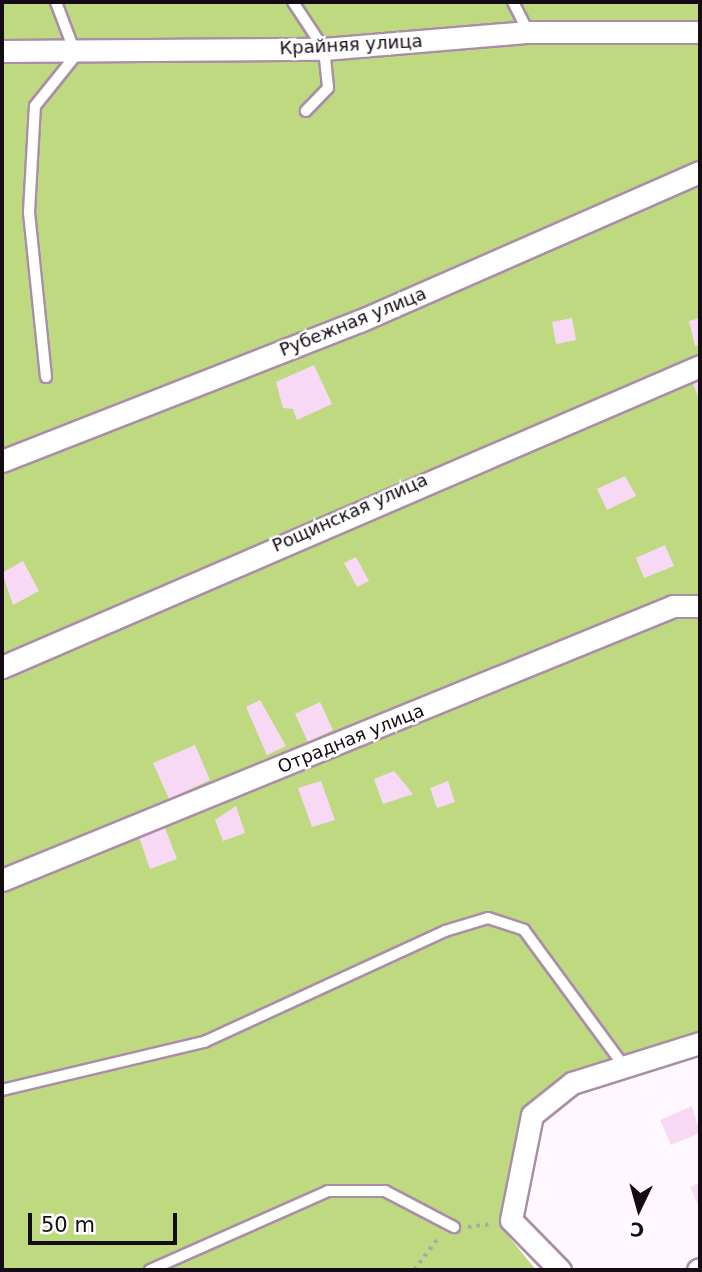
<!DOCTYPE html>
<html>
<head>
<meta charset="utf-8">
<style>
  body { margin:0 }
  #map { position:relative; width:702px; height:1272px; overflow:hidden; background:#fff8fe; font-family:"DejaVu Sans",sans-serif }
  div>[style] { position:absolute }
  [style*='--x'] { left:calc(var(--x)*1px); top:calc(var(--y)*1px); width:calc(var(--w)*1px); rotate:calc(var(--a)*1deg) }
  .green>* { inset:0; background:#bed980 }
  .building>* { inset:0; background:#f8d9f5 }
  .path>* { height:3.5px; margin-top:-1.75px; transform-origin:0; background:repeating-linear-gradient(90deg,#aea6ad 0 3.5px,transparent 0 8.5px) }
  .roads { filter:drop-shadow(2px 0 #aa8ea8) drop-shadow(-2px 0 #aa8ea8) drop-shadow(0 2px #aa8ea8) drop-shadow(0 -2px #aa8ea8) }
  .lane>* { height:10px; margin:-5px; padding:0 5px; transform-origin:5px; border-radius:5px; background:#fff }
  .street>* { height:21px; margin:-10.5px; padding:0 10.5px; transform-origin:10.5px; border-radius:10.5px; background:#fff }
  span { translate:-50% -50%; white-space:nowrap; text-align:center; line-height:1.15; -webkit-text-stroke:5px #fff; paint-order:stroke }
  .street-label { font-size:18px; color:#140b14 }
  .frame { position:absolute; inset:0; border:4px solid #140b14; pointer-events:none }
  .north { position:absolute; left:604px; top:1174px; width:70px; height:70px; -webkit-text-stroke:5px #fff; paint-order:stroke; rotate:185deg; font-size:19px; font-weight:700; line-height:28px; text-align:center; color:#140b14 }
  .north::after { content:''; display:block; margin:auto; width:24px; height:32px; background:#140b14; clip-path:polygon(50% 0,100% 100%,50% 72%,0 100%) }
  .scale { position:absolute; left:28px; top:1213px; width:149px; height:32px; box-sizing:border-box; border:4px solid #140b14; border-top:0; padding-left:9px; font-size:21px; line-height:24px; white-space:nowrap; color:#140b14; -webkit-text-stroke:5px #fff; paint-order:stroke }
</style>
</head>
<body>
<div id="map">
  <div class="green">
    <i style="clip-path:polygon(2px 2px,700px 2px,700px 1032px,569px 1075px,524px 1109px,501px 1227px,536px 1270px,2px 1270px)"></i>
  </div>
  <div class="building">
    <i style="clip-path:polygon(572px 318px,576px 340px,556px 344px,552px 322px)"></i>
    <i style="clip-path:polygon(700px 318px,700px 345px,695px 346px,689px 321px)"></i>
    <i style="clip-path:polygon(314px 365px,332px 404px,297px 420px,293px 409px,283px 408px,276px 382px)"></i>
    <i style="clip-path:polygon(700px 378px,700px 402px,692px 381px)"></i>
    <i style="clip-path:polygon(625px 476px,636px 496px,607px 510px,597px 489px)"></i>
    <i style="clip-path:polygon(665px 545px,674px 566px,644px 578px,636px 558px)"></i>
    <i style="clip-path:polygon(356px 557px,369px 581px,357px 587px,344px 563px)"></i>
    <i style="clip-path:polygon(23px 561px,39px 591px,13px 605px,2px 573px)"></i>
    <i style="clip-path:polygon(260px 700px,286px 746px,267px 755px,246px 707px)"></i>
    <i style="clip-path:polygon(320px 702px,333px 730px,308px 742px,295px 714px)"></i>
    <i style="clip-path:polygon(195px 745px,210px 780px,169px 799px,153px 763px)"></i>
    <i style="clip-path:polygon(394px 771px,413px 794px,383px 804px,374px 779px)"></i>
    <i style="clip-path:polygon(321px 781px,335px 820px,312px 827px,298px 788px)"></i>
    <i style="clip-path:polygon(448px 781px,455px 802px,437px 808px,430px 788px)"></i>
    <i style="clip-path:polygon(236px 806px,245px 833px,223px 841px,215px 820px)"></i>
    <i style="clip-path:polygon(165px 828px,177px 859px,150px 869px,139px 837px)"></i>
    <i style="clip-path:polygon(692px 1106px,700px 1133px,671px 1145px,660px 1120px)"></i>
    <i style="clip-path:polygon(700px 1182px,700px 1209px,690px 1187px)"></i>
  </div>
  <div class="path">
    <i style="--x:468;--y:1227;--w:24;--a:-7"></i>
    <i style="--x:414;--y:1270;--w:41;--a:-52.9"></i>
  </div>
  <div class="roads">
    <div class="lane">
      <i style="--x:293;--y:2;--w:56;--a:56.6"></i>
      <i style="--x:324;--y:49;--w:39;--a:84"></i>
      <i style="--x:328;--y:88;--w:32;--a:134"></i>
      <i style="--x:513;--y:2;--w:34;--a:63"></i>
      <i style="--x:46;--y:377;--w:166;--a:-95.9"></i>
      <i style="--x:29;--y:212;--w:106;--a:-86.8"></i>
      <i style="--x:35;--y:106;--w:65;--a:-51.2"></i>
      <i style="--x:76;--y:55;--w:57;--a:-110.7"></i>
      <i style="--x:2;--y:1090;--w:208;--a:-13.4"></i>
      <i style="--x:204;--y:1042;--w:265;--a:-24.7"></i>
      <i style="--x:445;--y:931;--w:45;--a:-16.8"></i>
      <i style="--x:488;--y:918;--w:38;--a:18"></i>
      <i style="--x:524;--y:930;--w:172;--a:53.7"></i>
      <i style="--x:150;--y:1270;--w:195;--a:-23.9"></i>
      <i style="--x:328;--y:1191;--w:57;--a:0"></i>
      <i style="--x:385;--y:1191;--w:78;--a:27.6"></i>
    </div>
    <div class="street">
      <i style="--x:2;--y:51;--w:322;--a:-0.4"></i>
      <i style="--x:324;--y:49;--w:205;--a:-4.8"></i>
      <i style="--x:528;--y:32;--w:172;--a:0"></i>
      <i style="--x:2;--y:461;--w:384;--a:-21.4"></i>
      <i style="--x:360;--y:321;--w:371;--a:-23.7"></i>
      <i style="--x:2;--y:667;--w:760;--a:-23.33"></i>
      <i style="--x:2;--y:880;--w:725;--a:-22.21"></i>
      <i style="--x:673;--y:606;--w:27;--a:0"></i>
      <i style="--x:560;--y:1270;--w:70;--a:-134.4"></i>
      <i style="--x:511;--y:1220;--w:107;--a:-78.7"></i>
      <i style="--x:532;--y:1115;--w:51;--a:-38.7"></i>
      <i style="--x:572;--y:1083;--w:134;--a:-17.4"></i>
      <i style="--x:698;--y:1270;--w:2;--a:-27"></i>
    </div>
  </div>
  <div class="street-label">
    <span style="left:351px;top:45px;rotate:-3deg">Крайняя улица</span>
    <span style="left:353px;top:322px;rotate:-22deg">Рубежная улица</span>
    <span style="left:350px;top:513px;rotate:-24deg">Рощинская улица</span>
    <span style="left:351px;top:739px;rotate:-22deg">Отрадная улица</span>
  </div>
  <div class="frame"></div>
  <div class="north">С</div>
  <div class="scale">50 m</div>
</div>
</body>
</html>
